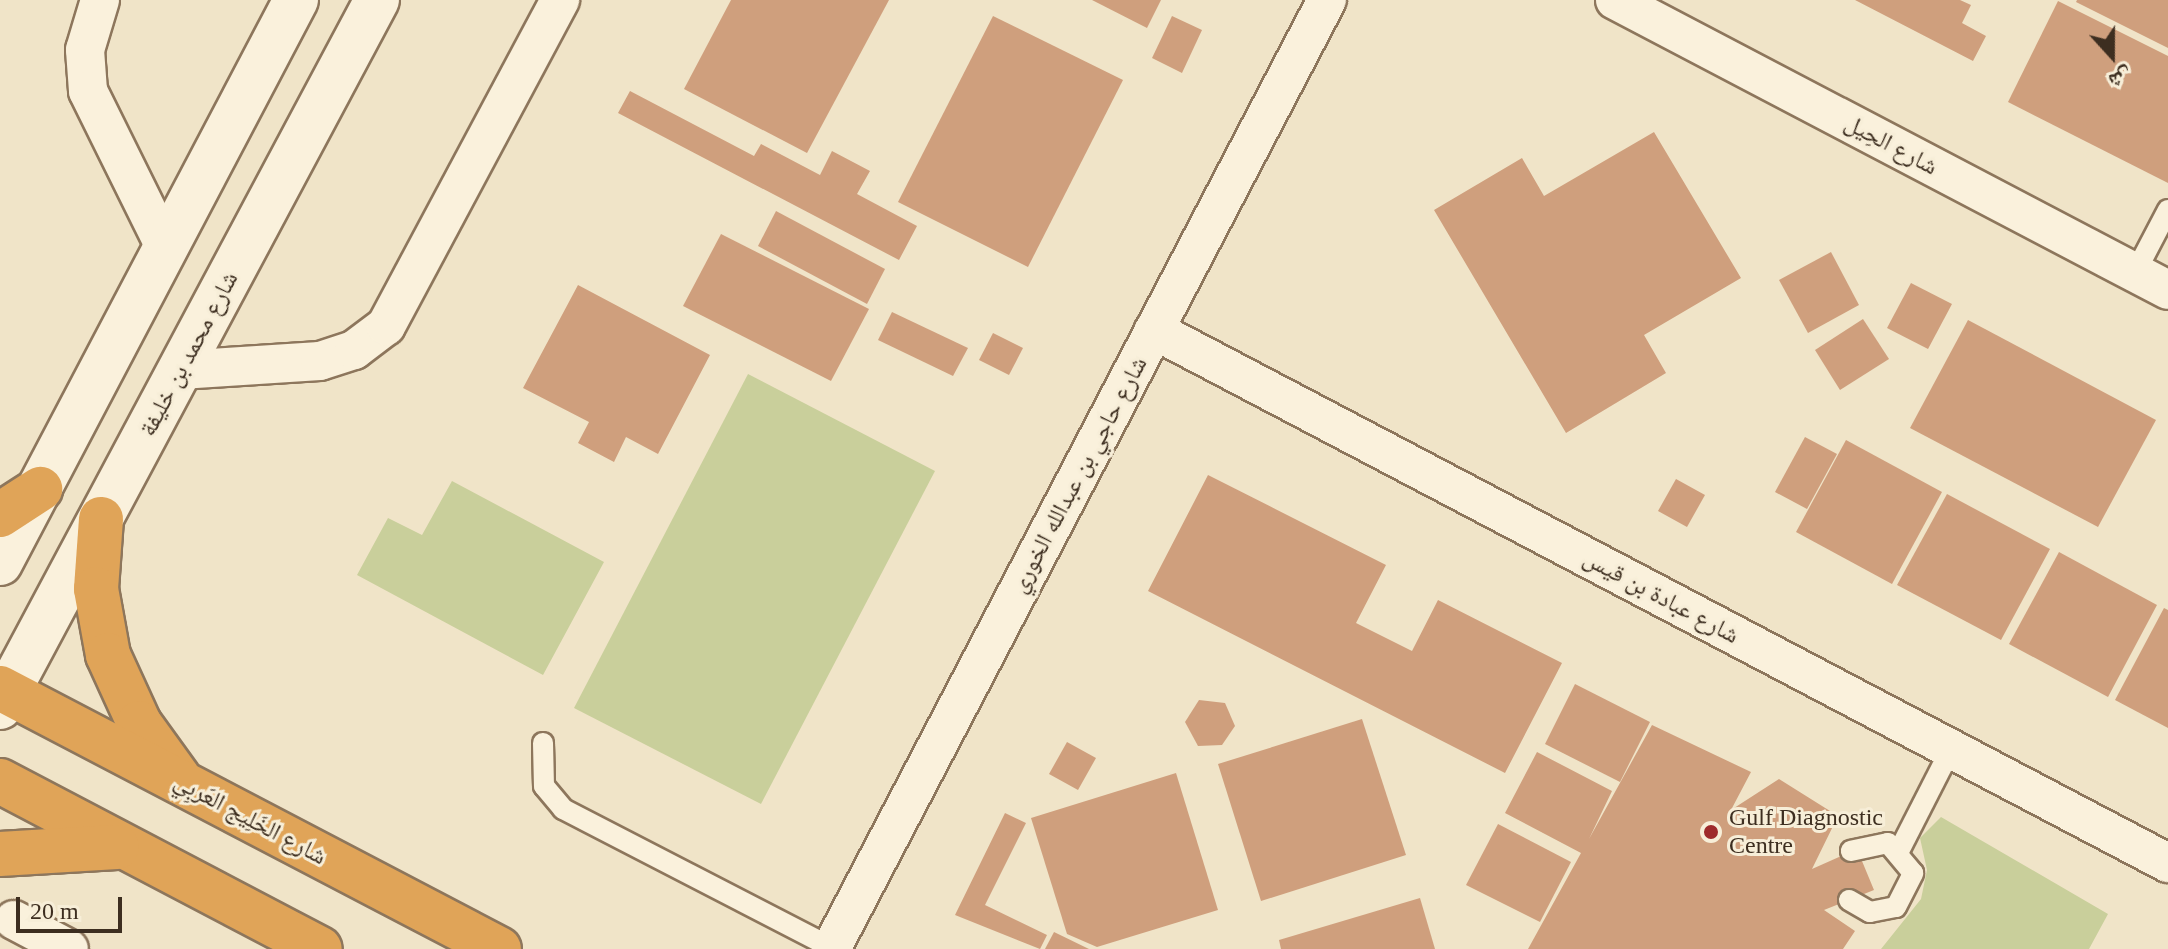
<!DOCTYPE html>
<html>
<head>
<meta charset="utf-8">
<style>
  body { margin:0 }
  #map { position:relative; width:2168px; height:949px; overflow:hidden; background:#f0e4c8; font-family:"Times New Roman","Noto Naskh Arabic",serif }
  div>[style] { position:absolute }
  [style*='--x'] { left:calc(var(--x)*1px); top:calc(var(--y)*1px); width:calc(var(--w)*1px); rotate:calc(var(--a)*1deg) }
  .green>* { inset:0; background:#c9cf9b }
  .building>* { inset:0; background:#cf9f7d }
  .roads { filter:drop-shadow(2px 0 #8d765c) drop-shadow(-2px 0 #8d765c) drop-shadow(0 2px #8d765c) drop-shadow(0 -2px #8d765c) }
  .lane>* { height:20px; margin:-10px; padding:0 10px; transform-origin:10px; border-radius:10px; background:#faf1dc }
  .street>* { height:38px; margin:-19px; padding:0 19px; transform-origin:19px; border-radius:19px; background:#faf1dc }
  .secondary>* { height:44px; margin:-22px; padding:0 22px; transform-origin:22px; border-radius:22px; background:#faf1dc }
  .highway>* { height:44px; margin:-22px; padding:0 22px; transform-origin:22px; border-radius:22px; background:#e0a458 }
  .dots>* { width:22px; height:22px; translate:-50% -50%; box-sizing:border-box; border:4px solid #f7eed8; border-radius:50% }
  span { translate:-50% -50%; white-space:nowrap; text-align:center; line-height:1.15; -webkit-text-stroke:6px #f7eed8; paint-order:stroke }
  .street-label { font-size:24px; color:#3d2e20 }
  .poi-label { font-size:24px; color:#3d2e20 }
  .left { translate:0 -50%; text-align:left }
  .north { position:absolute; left:2072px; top:16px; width:80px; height:80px; -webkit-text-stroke:6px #f7eed8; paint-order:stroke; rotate:159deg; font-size:22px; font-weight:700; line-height:32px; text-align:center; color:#3d2e20 }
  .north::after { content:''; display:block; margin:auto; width:28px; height:36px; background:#3d2e20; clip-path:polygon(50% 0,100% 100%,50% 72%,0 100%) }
  .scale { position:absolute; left:16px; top:897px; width:106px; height:36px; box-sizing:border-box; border:4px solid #3d2e20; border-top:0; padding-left:10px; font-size:24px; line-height:28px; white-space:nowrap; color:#3d2e20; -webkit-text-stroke:6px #f7eed8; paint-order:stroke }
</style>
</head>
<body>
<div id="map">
  <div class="green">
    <i style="clip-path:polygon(748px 374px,935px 471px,761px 804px,574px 708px)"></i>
    <i style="clip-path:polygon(452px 481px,604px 562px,543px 675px,357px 575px,388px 518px,422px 535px)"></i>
    <i style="clip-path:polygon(1941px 817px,2108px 914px,2089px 949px,1881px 949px,1921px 899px,1927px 870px,1920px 838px)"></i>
  </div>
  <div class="building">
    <i style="clip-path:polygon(731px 0,889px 0,807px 153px,684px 89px)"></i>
    <i style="clip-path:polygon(1092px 0,1161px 0,1147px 28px)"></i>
    <i style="clip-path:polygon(1855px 0,1960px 0,1971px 5px,1962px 23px,1986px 36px,1973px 61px)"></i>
    <i style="clip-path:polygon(2077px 0,2168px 0,2168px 48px,2076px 2px)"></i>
    <i style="clip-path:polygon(2058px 1px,2168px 56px,2168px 183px,2008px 102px)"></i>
    <i style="clip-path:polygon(993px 16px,1123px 80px,1028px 267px,898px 202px)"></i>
    <i style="clip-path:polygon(1172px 16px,1202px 30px,1182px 73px,1152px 58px)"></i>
    <i style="clip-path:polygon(630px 91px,754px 156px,761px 144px,820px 175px,832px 151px,870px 171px,857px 194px,917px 226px,899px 260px,618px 113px)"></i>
    <i style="clip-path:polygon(1654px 132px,1741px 278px,1644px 335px,1666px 373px,1566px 433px,1434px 210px,1522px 158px,1544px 196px)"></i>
    <i style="clip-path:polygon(776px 211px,885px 269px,867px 304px,758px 246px)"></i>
    <i style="clip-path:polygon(721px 234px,869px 309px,831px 381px,683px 306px)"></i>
    <i style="clip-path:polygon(1831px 252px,1859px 305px,1808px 333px,1779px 280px)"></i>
    <i style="clip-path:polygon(1911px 283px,1952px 304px,1928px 349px,1887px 328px)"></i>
    <i style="clip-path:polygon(578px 285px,710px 355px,658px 454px,626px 437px,614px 462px,578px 443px,589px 422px,523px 388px)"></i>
    <i style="clip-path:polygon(892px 312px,968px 348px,953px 376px,878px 340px)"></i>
    <i style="clip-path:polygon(1863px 319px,1889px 359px,1840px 390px,1815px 350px)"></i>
    <i style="clip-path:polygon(1968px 320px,2156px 420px,2098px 527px,1910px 428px)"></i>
    <i style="clip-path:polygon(993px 333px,1023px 348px,1009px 375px,979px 360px)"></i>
    <i style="clip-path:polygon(1805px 437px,1837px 454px,1807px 509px,1775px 492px)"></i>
    <i style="clip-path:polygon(1846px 440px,1942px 492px,1892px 584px,1796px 532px)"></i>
    <i style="clip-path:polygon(1208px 475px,1386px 565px,1356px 623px,1412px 651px,1438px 600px,1562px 663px,1505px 773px,1148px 591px)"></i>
    <i style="clip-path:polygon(1676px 479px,1705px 495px,1687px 527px,1658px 511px)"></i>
    <i style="clip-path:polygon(1947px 494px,2050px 549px,2001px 640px,1897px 585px)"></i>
    <i style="clip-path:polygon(2059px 552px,2157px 605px,2108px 697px,2009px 644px)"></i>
    <i style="clip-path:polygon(2164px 608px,2168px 610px,2168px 728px,2115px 700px)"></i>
    <i style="clip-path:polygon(1575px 684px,1650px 722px,1620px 782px,1545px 744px)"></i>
    <i style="clip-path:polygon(1199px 700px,1225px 703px,1235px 726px,1222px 745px,1198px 746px,1185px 722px)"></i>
    <i style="clip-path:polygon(1362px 719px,1406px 855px,1261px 901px,1218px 764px)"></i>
    <i style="clip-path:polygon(1652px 725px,1751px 772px,1731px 810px,1779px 779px,1838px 816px,1812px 869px,1857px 849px,1874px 890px,1824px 910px,1855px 931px,1843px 949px,1528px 949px,1581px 853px,1505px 813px,1537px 752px,1612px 791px,1589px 839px)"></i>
    <i style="clip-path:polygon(1067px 742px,1096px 758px,1078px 790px,1049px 774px)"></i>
    <i style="clip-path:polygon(1176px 773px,1218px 910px,1097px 947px,1067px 934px,1031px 818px)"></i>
    <i style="clip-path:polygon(1005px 813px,1026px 823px,985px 905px,1047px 935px,1040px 949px,955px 915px)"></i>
    <i style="clip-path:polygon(1498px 824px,1571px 862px,1540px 922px,1466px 885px)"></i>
    <i style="clip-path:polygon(1420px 898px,1435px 949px,1281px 949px,1279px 940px)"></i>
    <i style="clip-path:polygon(1054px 932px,1089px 949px,1045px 949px)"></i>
  </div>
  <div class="roads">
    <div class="lane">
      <i style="--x:2135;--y:273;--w:71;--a:-62.4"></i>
      <i style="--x:543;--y:743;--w:43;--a:88.7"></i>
      <i style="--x:544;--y:786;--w:30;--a:50"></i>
      <i style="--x:563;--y:809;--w:305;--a:27.3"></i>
      <i style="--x:1900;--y:849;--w:112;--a:-63"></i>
      <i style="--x:1849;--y:900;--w:24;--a:30"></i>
      <i style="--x:1870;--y:912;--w:26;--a:-11"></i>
      <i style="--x:1896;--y:907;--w:38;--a:-63"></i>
      <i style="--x:1913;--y:873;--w:39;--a:-130"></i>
      <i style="--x:1888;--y:843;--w:38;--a:168"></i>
    </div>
    <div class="street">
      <i style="--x:100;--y:0;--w:52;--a:106.7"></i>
      <i style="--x:85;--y:50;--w:41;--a:85.8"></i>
      <i style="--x:88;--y:91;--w:174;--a:63.7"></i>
      <i style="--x:1615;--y:0;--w:624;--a:27.67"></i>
      <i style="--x:1154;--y:330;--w:1146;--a:27.73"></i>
      <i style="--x:180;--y:370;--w:140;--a:-3.7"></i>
      <i style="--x:320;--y:361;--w:36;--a:-18"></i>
      <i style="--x:354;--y:350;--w:40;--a:-37"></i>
      <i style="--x:386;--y:326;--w:370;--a:-61.9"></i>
      <i style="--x:14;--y:920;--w:62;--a:27.8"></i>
      <i style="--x:831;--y:949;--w:1071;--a:-62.41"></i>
    </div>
    <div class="secondary">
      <i style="--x:0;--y:563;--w:636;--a:-62.27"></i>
      <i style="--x:0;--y:707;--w:801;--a:-61.93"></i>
    </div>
    <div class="highway">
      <i style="--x:0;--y:515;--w:48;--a:-33"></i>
      <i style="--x:101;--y:519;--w:70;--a:94.1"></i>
      <i style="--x:96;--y:589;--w:67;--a:79.7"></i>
      <i style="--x:108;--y:655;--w:75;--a:65.5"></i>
      <i style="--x:139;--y:723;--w:67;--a:54.2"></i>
      <i style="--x:0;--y:688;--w:563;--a:27.61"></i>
      <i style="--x:0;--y:781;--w:361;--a:27.7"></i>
      <i style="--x:0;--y:854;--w:117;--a:-3.4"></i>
    </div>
  </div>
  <div class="dots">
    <i style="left:1711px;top:832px;background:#9e2a2b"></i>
  </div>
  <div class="street-label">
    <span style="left:1891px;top:145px;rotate:28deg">شارع الحِيل</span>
    <span style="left:189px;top:354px;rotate:-62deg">شارع محمد بن خليفة</span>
    <span style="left:1079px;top:475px;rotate:-62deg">شارع حاجي بن عبدالله الخوري</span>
    <span style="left:1661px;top:597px;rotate:28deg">شارع عبادة بن قيس</span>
    <span style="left:250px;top:819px;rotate:28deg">شارع الخَلِيج العَربِي</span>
  </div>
  <div class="poi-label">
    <span class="left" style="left:1729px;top:832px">Gulf Diagnostic<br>Centre</span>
  </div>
  <div class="north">ش</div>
  <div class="scale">20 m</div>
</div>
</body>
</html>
